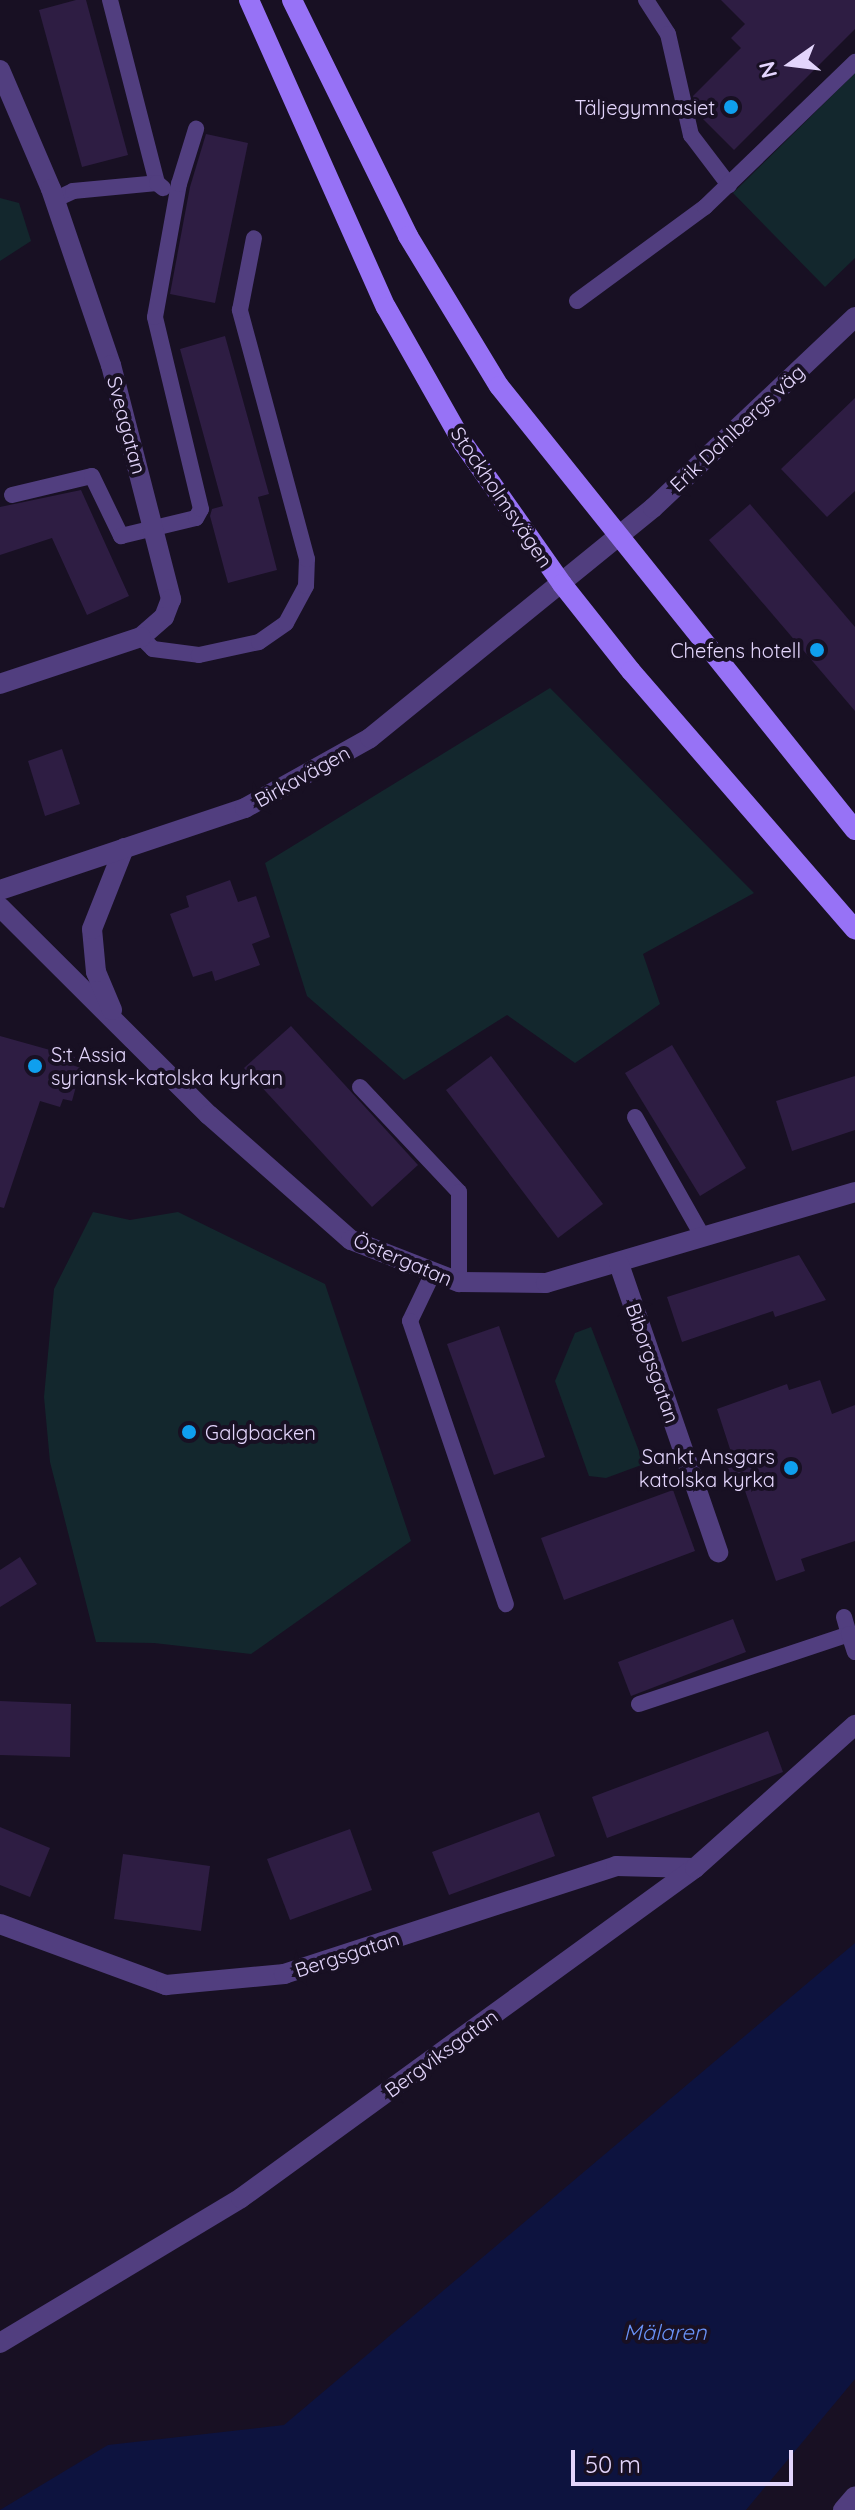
<!DOCTYPE html>
<html>
<head>
<meta charset="utf-8">
<style>
  body { margin:0 }
  #map { position:relative; width:855px; height:2510px; overflow:hidden; background:#181023; font-family:Quicksand,sans-serif }
  div>[style] { position:absolute }
  [style*='--x'] { left:calc(var(--x)*1px); top:calc(var(--y)*1px); width:calc(var(--w)*1px); rotate:calc(var(--a)*1deg) }
  .green>* { inset:0; background:#13272d }
  .water>* { inset:0; background:#0d133f }
  .building>* { inset:0; background:#2e1d43 }
  .service>* { height:16px; margin:-8px; padding:0 8px; transform-origin:8px; border-radius:8px; background:#513e7f }
  .minor>* { height:20px; margin:-10px; padding:0 10px; transform-origin:10px; border-radius:10px; background:#513e7f }
  .tertiary>* { height:20px; margin:-10px; padding:0 10px; transform-origin:10px; border-radius:10px; background:#513e7f }
  .secondary>* { height:20px; margin:-10px; padding:0 10px; transform-origin:10px; border-radius:10px; background:#9772f6 }
  .dots>* { width:22px; height:22px; translate:-50% -50%; box-sizing:border-box; border:4px solid #181023; border-radius:50% }
  span { translate:-50% -50%; white-space:nowrap; text-align:center; line-height:1.15; -webkit-text-stroke:8px #181023; paint-order:stroke }
  .poi-label { font-size:20px; color:#e3d5fc }
  .right { translate:-100% -50%; text-align:right }
  .left { translate:0 -50%; text-align:left }
  .street-label { font-size:20px; color:#e3d5fc }
  .water-label { font-size:22px; color:#6991f6; font-style:italic }
  .north { position:absolute; left:751px; top:24px; width:80px; height:80px; -webkit-text-stroke:6px #181023; paint-order:stroke; rotate:256deg; font-size:22px; font-weight:700; line-height:32px; text-align:center; color:#e3d5fc }
  .north::after { content:''; display:block; margin:auto; width:28px; height:36px; background:#e3d5fc; clip-path:polygon(50% 0,100% 100%,50% 72%,0 100%) }
  .scale { position:absolute; left:571px; top:2450px; width:222px; height:36px; box-sizing:border-box; border:4px solid #e3d5fc; border-top:0; padding-left:10px; font-size:24px; line-height:28px; white-space:nowrap; color:#e3d5fc; -webkit-text-stroke:6px #181023; paint-order:stroke }
</style>
</head>
<body>
<div id="map">
  <div class="green">
    <i style="clip-path:polygon(855px 73px,855px 258px,825px 287px,733px 193px)"></i>
    <i style="clip-path:polygon(0 198px,19px 203px,31px 241px,0 261px)"></i>
    <i style="clip-path:polygon(550px 688px,754px 893px,643px 954px,660px 1004px,575px 1063px,507px 1015px,404px 1080px,307px 996px,265px 863px)"></i>
    <i style="clip-path:polygon(93px 1212px,130px 1220px,178px 1212px,325px 1284px,411px 1541px,251px 1654px,154px 1643px,96px 1642px,50px 1462px,44px 1397px,54px 1289px)"></i>
    <i style="clip-path:polygon(591px 1327px,644px 1464px,606px 1478px,589px 1476px,555px 1381px,575px 1333px)"></i>
  </div>
  <div class="water">
    <i style="clip-path:polygon(855px 1943px,855px 2379px,746px 2510px,0 2510px,108px 2445px,284px 2425px)"></i>
  </div>
  <div class="building">
    <i style="clip-path:polygon(76px 0,86px 0,128px 155px,82px 167px,39px 10px)"></i>
    <i style="clip-path:polygon(721px 0,855px 0,855px 29px,734px 150px,697px 113px,693px 96px,741px 48px,731px 38px,745px 24px)"></i>
    <i style="clip-path:polygon(206px 134px,248px 143px,215px 303px,170px 294px,190px 187px)"></i>
    <i style="clip-path:polygon(225px 336px,269px 494px,258px 497px,277px 570px,228px 583px,210px 516px,212px 509px,223px 506px,180px 349px)"></i>
    <i style="clip-path:polygon(855px 398px,855px 491px,827px 517px,781px 469px)"></i>
    <i style="clip-path:polygon(81px 490px,129px 596px,87px 615px,52px 538px,0 555px,0 507px)"></i>
    <i style="clip-path:polygon(750px 504px,855px 627px,855px 711px,709px 540px)"></i>
    <i style="clip-path:polygon(62px 749px,80px 804px,45px 816px,28px 761px)"></i>
    <i style="clip-path:polygon(230px 880px,238px 902px,256px 896px,270px 937px,252px 944px,260px 965px,215px 981px,212px 971px,193px 977px,170px 914px,189px 907px,186px 896px)"></i>
    <i style="clip-path:polygon(291px 1026px,418px 1165px,372px 1207px,244px 1068px)"></i>
    <i style="clip-path:polygon(0 1036px,75px 1057px,72px 1065px,81px 1068px,72px 1101px,63px 1099px,60px 1107px,40px 1101px,4px 1208px,0 1207px)"></i>
    <i style="clip-path:polygon(672px 1045px,746px 1168px,700px 1196px,625px 1073px)"></i>
    <i style="clip-path:polygon(491px 1056px,603px 1204px,558px 1238px,446px 1090px)"></i>
    <i style="clip-path:polygon(855px 1076px,855px 1130px,792px 1151px,776px 1101px)"></i>
    <i style="clip-path:polygon(799px 1255px,826px 1300px,775px 1317px,773px 1311px,682px 1342px,667px 1297px)"></i>
    <i style="clip-path:polygon(499px 1326px,545px 1457px,494px 1475px,447px 1344px)"></i>
    <i style="clip-path:polygon(820px 1380px,832px 1414px,855px 1405px,855px 1541px,801px 1559px,805px 1571px,776px 1581px,743px 1485px,733px 1488px,721px 1452px,730px 1449px,717px 1409px,787px 1384px,789px 1390px)"></i>
    <i style="clip-path:polygon(673px 1490px,695px 1551px,564px 1600px,541px 1538px)"></i>
    <i style="clip-path:polygon(20px 1557px,37px 1584px,0 1607px,0 1570px)"></i>
    <i style="clip-path:polygon(733px 1619px,746px 1652px,631px 1696px,618px 1662px)"></i>
    <i style="clip-path:polygon(0 1701px,71px 1704px,70px 1757px,0 1755px)"></i>
    <i style="clip-path:polygon(768px 1731px,783px 1772px,607px 1838px,592px 1797px)"></i>
    <i style="clip-path:polygon(539px 1812px,555px 1856px,449px 1895px,432px 1852px)"></i>
    <i style="clip-path:polygon(0 1827px,50px 1848px,30px 1897px,0 1885px)"></i>
    <i style="clip-path:polygon(350px 1829px,372px 1890px,290px 1920px,267px 1859px)"></i>
    <i style="clip-path:polygon(123px 1854px,210px 1866px,201px 1931px,114px 1919px)"></i>
  </div>
  <div class="service">
    <i style="--x:110;--y:0;--w:189;--a:75.6"></i>
    <i style="--x:646;--y:0;--w:40;--a:57.1"></i>
    <i style="--x:668;--y:34;--w:104;--a:77.2"></i>
    <i style="--x:691;--y:135;--w:63;--a:52.8"></i>
    <i style="--x:54;--y:200;--w:21;--a:-25"></i>
    <i style="--x:73;--y:191;--w:84;--a:-5.4"></i>
    <i style="--x:157;--y:183;--w:8;--a:40"></i>
    <i style="--x:577;--y:301;--w:159;--a:-36.3"></i>
    <i style="--x:705;--y:207;--w:209;--a:-44"></i>
    <i style="--x:12;--y:495;--w:82;--a:-13.4"></i>
    <i style="--x:92;--y:476;--w:67;--a:64.2"></i>
    <i style="--x:121;--y:536;--w:77;--a:-13.5"></i>
    <i style="--x:196;--y:518;--w:10;--a:-61"></i>
    <i style="--x:201;--y:509;--w:197;--a:-103.5"></i>
    <i style="--x:155;--y:317;--w:135;--a:-79.8"></i>
    <i style="--x:179;--y:184;--w:58;--a:-72.8"></i>
    <i style="--x:141;--y:637;--w:17;--a:45"></i>
    <i style="--x:153;--y:649;--w:46;--a:7.4"></i>
    <i style="--x:199;--y:655;--w:61;--a:-12.2"></i>
    <i style="--x:259;--y:642;--w:33;--a:-35"></i>
    <i style="--x:286;--y:623;--w:42;--a:-61.6"></i>
    <i style="--x:306;--y:586;--w:27;--a:-88"></i>
    <i style="--x:307;--y:559;--w:258;--a:-105.1"></i>
    <i style="--x:240;--y:310;--w:73;--a:-79"></i>
    <i style="--x:360;--y:1087;--w:144;--a:46.7"></i>
    <i style="--x:459;--y:1192;--w:90;--a:90"></i>
    <i style="--x:635;--y:1117;--w:138;--a:60.5"></i>
    <i style="--x:433;--y:1273;--w:53;--a:115.6"></i>
    <i style="--x:410;--y:1321;--w:299;--a:71.3"></i>
    <i style="--x:844;--y:1617;--w:18;--a:74"></i>
    <i style="--x:639;--y:1704;--w:221;--a:-18.4"></i>
    <i style="--x:849;--y:1634;--w:19;--a:72"></i>
  </div>
  <div class="minor">
    <i style="--x:0;--y:70;--w:129;--a:66.8"></i>
    <i style="--x:51;--y:189;--w:186;--a:71.2"></i>
    <i style="--x:111;--y:365;--w:242;--a:75.6"></i>
    <i style="--x:171;--y:599;--w:19;--a:111"></i>
    <i style="--x:164;--y:617;--w:30;--a:139"></i>
    <i style="--x:141;--y:637;--w:149;--a:161.6"></i>
    <i style="--x:0;--y:907;--w:295;--a:44.9"></i>
    <i style="--x:209;--y:1115;--w:189;--a:41.4"></i>
    <i style="--x:351;--y:1240;--w:116;--a:21.3"></i>
    <i style="--x:459;--y:1282;--w:87;--a:0.7"></i>
    <i style="--x:546;--y:1283;--w:322;--a:-16.4"></i>
    <i style="--x:112;--y:1010;--w:41;--a:-112.8"></i>
    <i style="--x:96;--y:972;--w:43;--a:-95.3"></i>
    <i style="--x:92;--y:929;--w:87;--a:-68.4"></i>
    <i style="--x:619;--y:1264;--w:305;--a:71"></i>
    <i style="--x:0;--y:1924;--w:177;--a:20.2"></i>
    <i style="--x:166;--y:1985;--w:119;--a:-5.3"></i>
    <i style="--x:284;--y:1974;--w:349;--a:-18"></i>
    <i style="--x:616;--y:1866;--w:79;--a:1.5"></i>
    <i style="--x:0;--y:2343;--w:281;--a:-31"></i>
    <i style="--x:241;--y:2198;--w:561;--a:-36.01"></i>
    <i style="--x:695;--y:1868;--w:215;--a:-41.8"></i>
    <i style="--x:843;--y:2510;--w:18;--a:-49"></i>
  </div>
  <div class="tertiary">
    <i style="--x:0;--y:890;--w:258;--a:-18.5"></i>
    <i style="--x:245;--y:808;--w:143;--a:-29.2"></i>
    <i style="--x:370;--y:738;--w:365;--a:-39.1"></i>
    <i style="--x:653;--y:508;--w:278;--a:-43.4"></i>
  </div>
  <div class="secondary">
    <i style="--x:249;--y:0;--w:336;--a:66"></i>
    <i style="--x:386;--y:307;--w:156;--a:60.5"></i>
    <i style="--x:463;--y:443;--w:172;--a:54.9"></i>
    <i style="--x:562;--y:584;--w:111;--a:51.6"></i>
    <i style="--x:631;--y:671;--w:342;--a:49.1"></i>
    <i style="--x:292;--y:0;--w:263;--a:63.8"></i>
    <i style="--x:408;--y:236;--w:175;--a:58.8"></i>
    <i style="--x:499;--y:386;--w:569;--a:51.28"></i>
  </div>
  <div class="dots">
    <i style="left:731px;top:107px;background:#0f9fee"></i>
    <i style="left:817px;top:650px;background:#0f9fee"></i>
    <i style="left:35px;top:1066px;background:#0f9fee"></i>
    <i style="left:189px;top:1432px;background:#0f9fee"></i>
    <i style="left:791px;top:1468px;background:#0f9fee"></i>
  </div>
  <div class="poi-label">
    <span class="right" style="left:715px;top:107px">Täljegymnasiet</span>
    <span class="right" style="left:801px;top:650px">Chefens hotell</span>
    <span class="left" style="left:51px;top:1066px">S:t Assia<br>syriansk-katolska kyrkan</span>
    <span class="left" style="left:205px;top:1432px">Galgbacken</span>
    <span class="right" style="left:775px;top:1468px">Sankt Ansgars<br>katolska kyrka</span>
  </div>
  <div class="street-label">
    <span style="left:127px;top:425px;rotate:75deg">Sveagatan</span>
    <span style="left:737px;top:428px;rotate:-43deg">Erik Dahlbergs väg</span>
    <span style="left:502px;top:497px;rotate:56deg">Stockholmsvägen</span>
    <span style="left:302px;top:776px;rotate:-29deg">Birkavägen</span>
    <span style="left:403px;top:1259px;rotate:23deg">Östergatan</span>
    <span style="left:653px;top:1363px;rotate:71deg">Biborgsgatan</span>
    <span style="left:347px;top:1954px;rotate:-18deg">Bergsgatan</span>
    <span style="left:441px;top:2053px;rotate:-36deg">Bergviksgatan</span>
  </div>
  <div class="water-label">
    <span style="left:665px;top:2333px">Mälaren</span>
  </div>
  <div class="north">N</div>
  <div class="scale">50 m</div>
</div>
</body>
</html>
